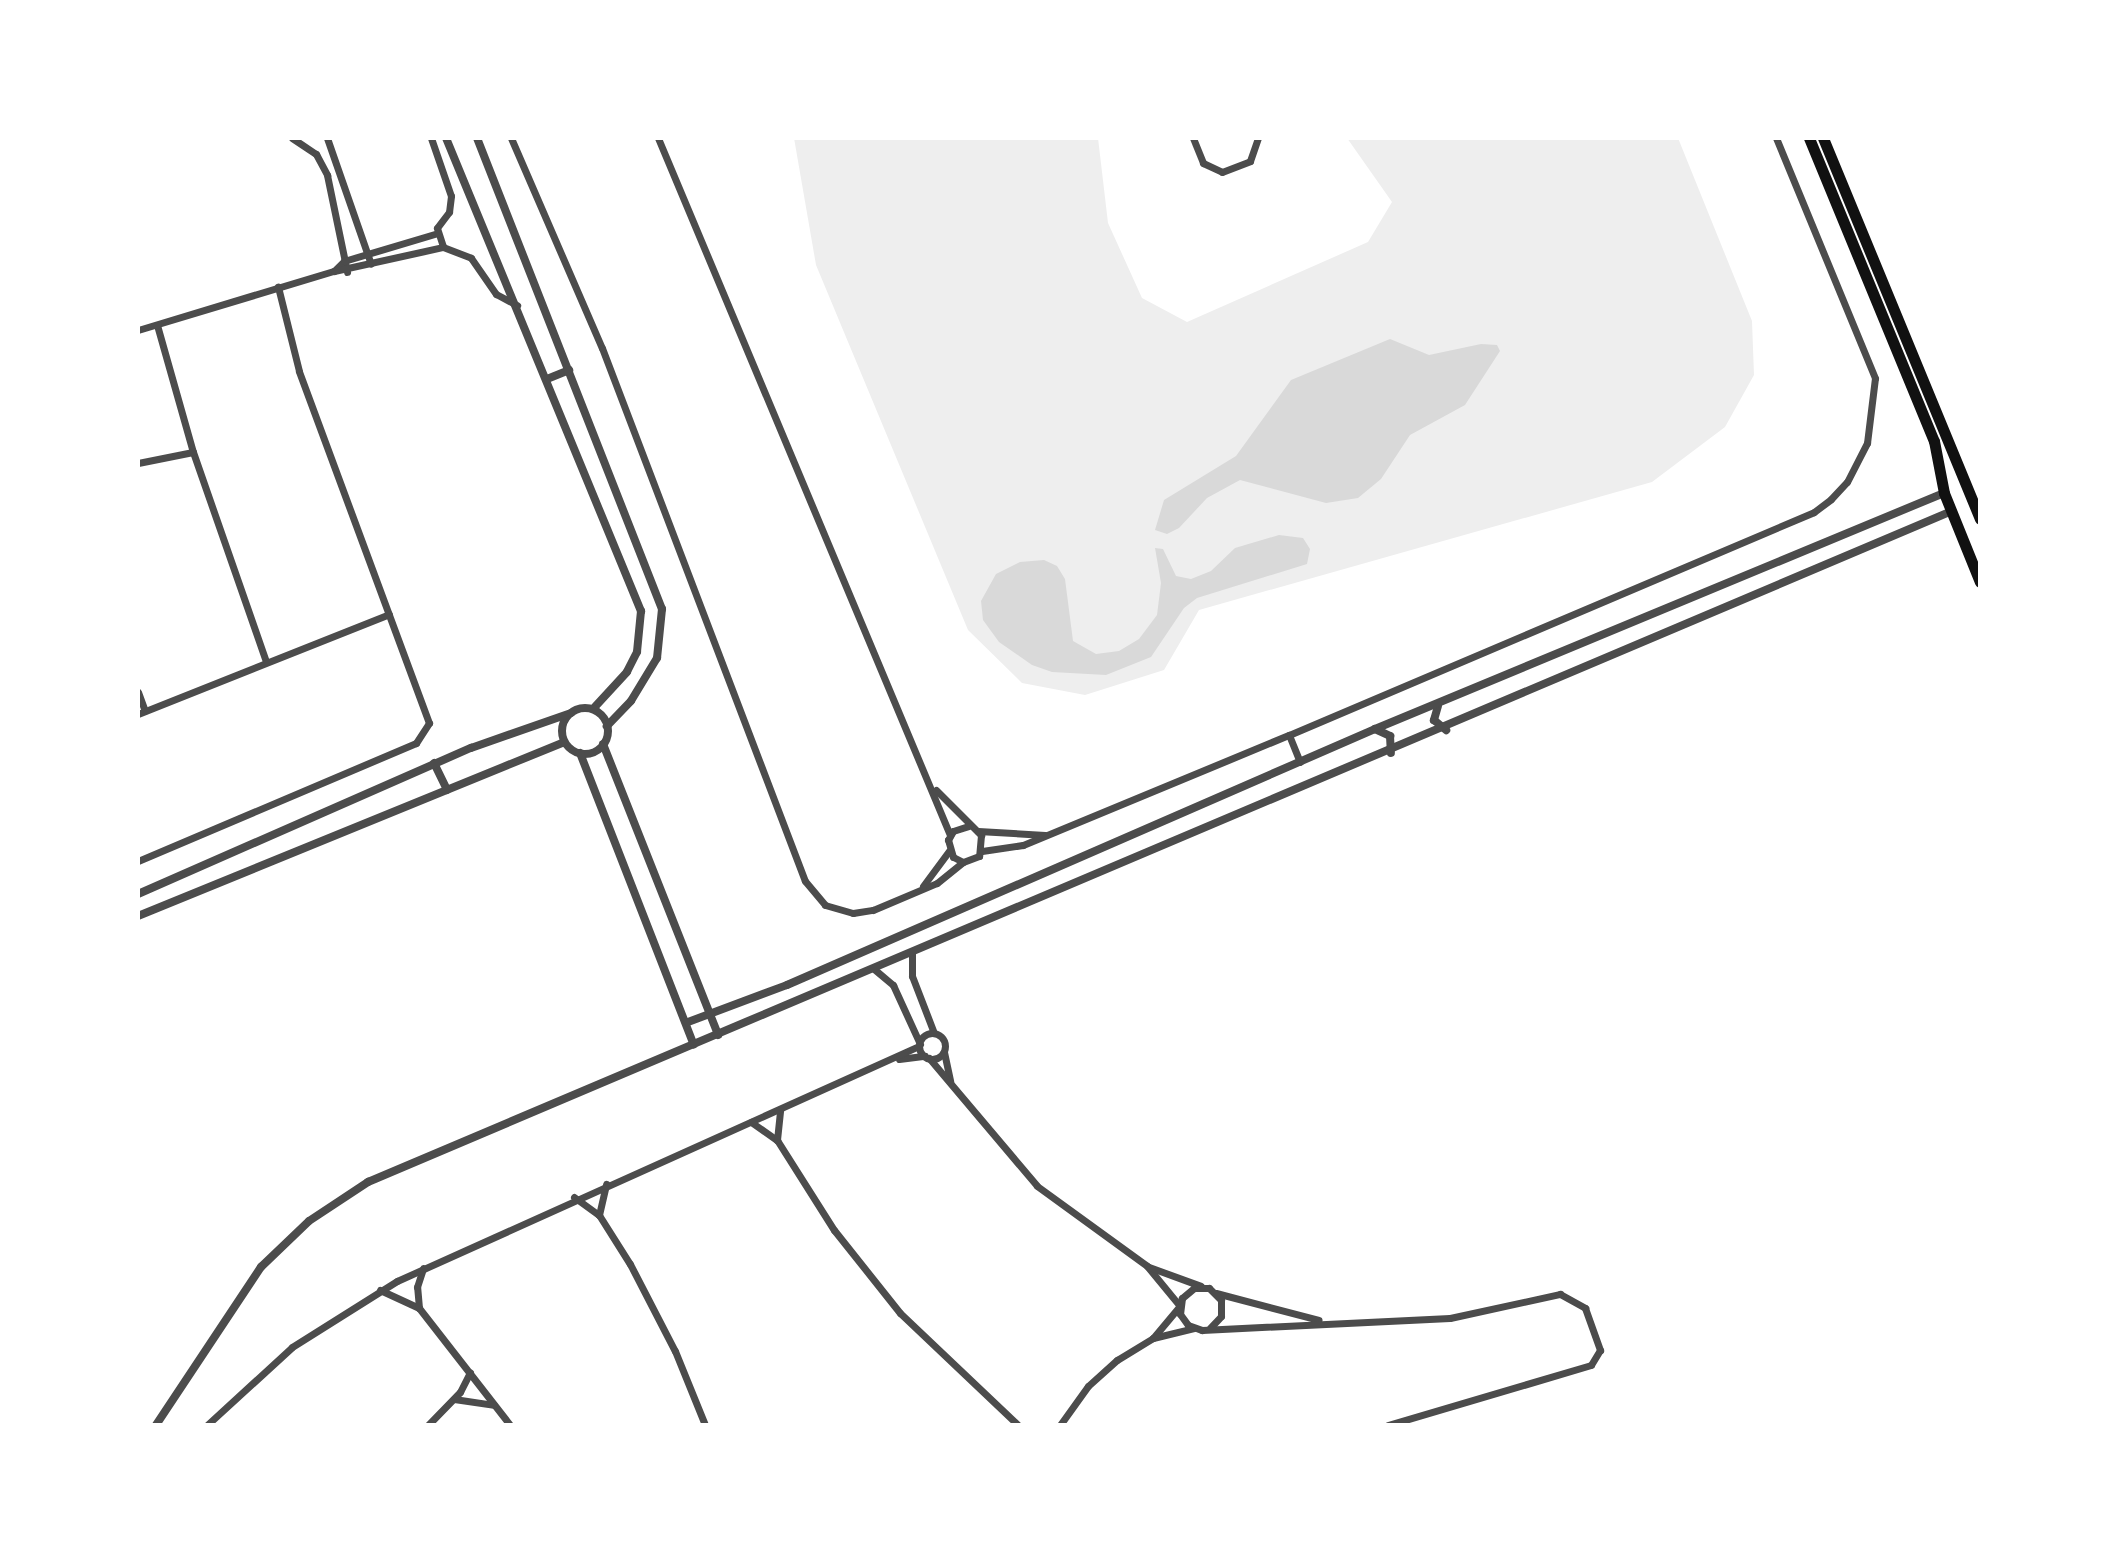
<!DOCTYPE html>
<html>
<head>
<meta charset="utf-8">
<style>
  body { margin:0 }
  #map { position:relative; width:2118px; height:1563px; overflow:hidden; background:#fff; font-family:"Varela Round",sans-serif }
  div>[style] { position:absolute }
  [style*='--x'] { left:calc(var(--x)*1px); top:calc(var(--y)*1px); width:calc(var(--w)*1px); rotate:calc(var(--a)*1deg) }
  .green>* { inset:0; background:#eee }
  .water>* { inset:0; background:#d9d9d9 }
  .minor>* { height:7px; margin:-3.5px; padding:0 3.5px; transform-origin:3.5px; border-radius:3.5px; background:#4c4c4c }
  .minor>.ring { margin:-3.5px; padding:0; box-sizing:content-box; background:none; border:7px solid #4c4c4c; border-radius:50% }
  .tertiary>* { height:8px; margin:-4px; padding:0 4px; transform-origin:4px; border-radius:4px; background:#4c4c4c }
  .tertiary>.ring { margin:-4px; padding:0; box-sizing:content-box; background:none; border:8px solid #4c4c4c; border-radius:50% }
  .primary>* { height:11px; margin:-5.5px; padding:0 5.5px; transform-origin:5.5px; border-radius:5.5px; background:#111 }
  span { translate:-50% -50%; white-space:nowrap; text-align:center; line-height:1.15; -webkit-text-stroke:7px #fff; paint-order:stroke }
  .frame { position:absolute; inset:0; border:140px solid #fff; pointer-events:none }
</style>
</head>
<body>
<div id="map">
  <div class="green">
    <i style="clip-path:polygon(794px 138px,1098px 138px,1108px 223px,1142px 298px,1187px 322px,1368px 242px,1392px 202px,1347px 138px,1678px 138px,1752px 321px,1754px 375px,1725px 427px,1652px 482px,1199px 610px,1164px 670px,1085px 695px,1022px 683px,968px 630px,816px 265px)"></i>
  </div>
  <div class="water">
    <i style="clip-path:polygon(1390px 339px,1429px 355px,1481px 344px,1497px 345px,1500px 351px,1465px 405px,1410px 435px,1381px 479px,1358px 498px,1326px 503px,1240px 480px,1207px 498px,1179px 528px,1167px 534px,1155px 530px,1164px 500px,1236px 456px,1291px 380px)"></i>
    <i style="clip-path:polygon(1279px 535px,1303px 538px,1310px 549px,1307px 564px,1197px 598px,1184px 608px,1151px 657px,1106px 675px,1052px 672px,1032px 665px,999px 642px,983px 620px,981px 601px,996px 574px,1020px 562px,1044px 560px,1057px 566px,1065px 579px,1073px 641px,1096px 654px,1119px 651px,1139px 639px,1157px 615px,1161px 583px,1155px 548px,1163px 549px,1176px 576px,1191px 579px,1211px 571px,1235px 548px)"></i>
  </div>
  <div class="minor">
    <i style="--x:292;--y:138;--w:29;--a:34"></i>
    <i style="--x:316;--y:154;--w:24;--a:62"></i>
    <i style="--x:327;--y:175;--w:99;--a:78.3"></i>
    <i style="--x:327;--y:138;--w:133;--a:70.8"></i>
    <i style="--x:431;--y:138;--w:61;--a:71"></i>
    <i style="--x:451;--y:196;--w:16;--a:97"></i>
    <i style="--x:449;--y:212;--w:20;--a:127"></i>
    <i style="--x:437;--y:228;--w:20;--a:72"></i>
    <i style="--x:443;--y:247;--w:30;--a:21"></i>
    <i style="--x:471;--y:258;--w:44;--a:55.2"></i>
    <i style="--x:496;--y:294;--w:24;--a:28"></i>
    <i style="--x:511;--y:138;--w:229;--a:66.6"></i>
    <i style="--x:602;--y:348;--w:570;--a:69.15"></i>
    <i style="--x:805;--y:881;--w:31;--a:50"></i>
    <i style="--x:825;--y:905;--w:29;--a:16"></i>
    <i style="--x:853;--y:913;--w:20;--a:-9"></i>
    <i style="--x:873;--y:910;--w:69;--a:-22.9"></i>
    <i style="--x:937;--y:883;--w:33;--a:-39"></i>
    <i style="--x:658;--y:138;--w:756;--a:67.27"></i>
    <i style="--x:1193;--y:138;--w:27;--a:68"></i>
    <i style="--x:1203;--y:163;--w:21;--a:25"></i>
    <i style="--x:1222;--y:172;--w:30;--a:-21"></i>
    <i style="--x:1250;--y:161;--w:24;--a:-71"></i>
    <i style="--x:334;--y:271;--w:14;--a:-45"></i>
    <i style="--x:344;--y:261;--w:98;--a:-16.6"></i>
    <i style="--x:157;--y:325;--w:132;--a:74.2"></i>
    <i style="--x:193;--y:452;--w:222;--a:70.8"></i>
    <i style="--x:138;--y:330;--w:205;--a:-16.8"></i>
    <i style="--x:334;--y:271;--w:112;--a:-12.4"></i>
    <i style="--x:138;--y:463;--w:56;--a:-11.3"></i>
    <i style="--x:138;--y:692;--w:20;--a:70"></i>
    <i style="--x:138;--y:714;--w:270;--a:-21.7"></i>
    <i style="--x:1289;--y:735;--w:29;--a:68"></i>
    <i style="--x:936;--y:790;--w:64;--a:45"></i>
    <i style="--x:981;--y:835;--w:21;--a:95"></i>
    <i style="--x:979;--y:856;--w:17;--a:159"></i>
    <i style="--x:963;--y:862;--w:11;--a:-153"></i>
    <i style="--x:953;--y:857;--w:18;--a:-106"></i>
    <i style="--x:948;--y:840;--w:10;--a:-61"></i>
    <i style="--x:953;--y:831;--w:16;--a:-18"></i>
    <i style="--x:978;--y:831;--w:67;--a:3.4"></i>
    <i style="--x:982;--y:851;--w:41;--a:-8.3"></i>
    <i style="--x:1023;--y:845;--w:288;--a:-22.5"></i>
    <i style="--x:1289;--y:735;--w:570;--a:-23.01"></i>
    <i style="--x:1814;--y:512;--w:21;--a:-37"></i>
    <i style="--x:1831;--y:499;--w:23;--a:-47"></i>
    <i style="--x:1847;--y:482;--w:44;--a:-62.9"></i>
    <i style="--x:1867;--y:443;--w:65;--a:-83"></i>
    <i style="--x:1875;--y:378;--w:260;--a:-112.4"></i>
    <i style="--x:138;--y:861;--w:302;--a:-23"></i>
    <i style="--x:416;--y:743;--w:24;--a:-57"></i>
    <i style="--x:429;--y:723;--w:375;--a:-110.3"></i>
    <i style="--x:299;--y:371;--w:87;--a:-104"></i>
    <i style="--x:923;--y:886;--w:44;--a:-53.4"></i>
    <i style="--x:912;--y:953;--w:23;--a:90"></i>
    <i style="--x:912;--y:976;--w:61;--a:68.9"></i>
    <i style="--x:874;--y:969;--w:25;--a:40"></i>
    <i style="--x:893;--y:985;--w:65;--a:65.4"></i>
    <i class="ring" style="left:919px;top:1033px;width:19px;height:19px"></i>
    <i style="--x:944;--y:1052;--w:30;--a:78"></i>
    <i style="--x:929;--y:1058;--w:167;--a:49.8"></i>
    <i style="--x:1037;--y:1186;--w:136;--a:36"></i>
    <i style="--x:1147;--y:1266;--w:50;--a:50.6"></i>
    <i style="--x:899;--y:1059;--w:26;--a:-7"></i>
    <i style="--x:751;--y:1122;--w:32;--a:35"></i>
    <i style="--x:777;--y:1140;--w:107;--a:57.7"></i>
    <i style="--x:834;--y:1230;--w:106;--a:51.5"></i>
    <i style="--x:900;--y:1313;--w:163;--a:43.5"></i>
    <i style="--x:777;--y:1140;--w:31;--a:-84"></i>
    <i style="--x:574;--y:1197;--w:31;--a:36"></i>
    <i style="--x:599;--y:1215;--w:58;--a:57.7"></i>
    <i style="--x:630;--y:1264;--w:98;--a:62.7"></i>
    <i style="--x:675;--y:1351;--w:80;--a:67.9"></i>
    <i style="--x:599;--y:1215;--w:32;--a:-77"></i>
    <i style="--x:1149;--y:1267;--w:55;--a:20.1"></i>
    <i style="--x:380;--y:1290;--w:43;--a:24.8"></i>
    <i style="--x:419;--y:1308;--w:148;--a:52.1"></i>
    <i style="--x:1216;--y:1293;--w:106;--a:14.7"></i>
    <i style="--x:419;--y:1308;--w:21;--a:-95"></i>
    <i style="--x:417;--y:1287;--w:20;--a:-72"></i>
    <i style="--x:1210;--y:1328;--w:16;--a:-47"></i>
    <i style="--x:1221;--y:1316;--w:16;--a:-90"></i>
    <i style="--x:1221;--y:1300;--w:17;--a:-135"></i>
    <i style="--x:1209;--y:1288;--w:15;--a:180"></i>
    <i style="--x:1194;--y:1288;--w:16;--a:140"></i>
    <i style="--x:1182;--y:1298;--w:16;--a:97"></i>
    <i style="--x:1180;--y:1314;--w:14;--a:54"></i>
    <i style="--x:1188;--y:1325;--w:15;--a:20"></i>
    <i style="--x:1202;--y:1330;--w:248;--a:-2.8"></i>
    <i style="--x:1450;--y:1318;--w:113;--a:-12.3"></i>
    <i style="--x:1560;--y:1294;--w:29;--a:29"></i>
    <i style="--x:1585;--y:1308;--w:45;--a:70.3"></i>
    <i style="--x:1600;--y:1350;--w:17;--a:121"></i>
    <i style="--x:1591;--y:1365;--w:212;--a:163.5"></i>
    <i style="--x:1153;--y:1338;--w:40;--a:-50"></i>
    <i style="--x:454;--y:1399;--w:40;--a:8.5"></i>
    <i style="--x:207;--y:1425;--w:115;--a:-42.5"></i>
    <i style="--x:292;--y:1347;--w:124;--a:-32.2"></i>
    <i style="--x:397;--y:1281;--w:572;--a:-24.24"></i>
    <i style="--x:428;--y:1425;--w:46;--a:-45.9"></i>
    <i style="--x:460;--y:1392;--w:22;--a:-63"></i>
    <i style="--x:1060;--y:1425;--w:48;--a:-54.3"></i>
    <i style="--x:1088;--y:1386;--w:39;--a:-42"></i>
    <i style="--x:1117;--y:1360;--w:42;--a:-31.4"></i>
    <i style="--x:1153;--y:1338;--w:42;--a:-13.7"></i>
  </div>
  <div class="tertiary">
    <i style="--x:446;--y:138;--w:512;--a:67.6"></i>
    <i style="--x:641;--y:611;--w:41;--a:95.6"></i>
    <i style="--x:637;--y:652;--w:22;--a:117"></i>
    <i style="--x:627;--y:672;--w:50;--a:132.6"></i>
    <i style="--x:477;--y:138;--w:506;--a:68.56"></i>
    <i style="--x:662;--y:609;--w:49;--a:95.8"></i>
    <i style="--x:657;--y:658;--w:50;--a:121.2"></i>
    <i style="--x:631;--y:701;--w:35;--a:134"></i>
    <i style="--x:547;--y:379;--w:24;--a:-22"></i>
    <i style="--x:1438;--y:706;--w:15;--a:106"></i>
    <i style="--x:1434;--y:720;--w:16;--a:40"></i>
    <i class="ring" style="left:562px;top:708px;width:38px;height:38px"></i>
    <i style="--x:1375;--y:729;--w:17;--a:25"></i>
    <i style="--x:1390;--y:736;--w:17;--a:87"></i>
    <i style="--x:603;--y:744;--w:313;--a:68.4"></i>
    <i style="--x:580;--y:753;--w:313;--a:68.7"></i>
    <i style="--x:434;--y:763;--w:30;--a:64"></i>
    <i style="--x:138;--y:894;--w:364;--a:-23.7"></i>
    <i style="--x:471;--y:748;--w:106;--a:-19.3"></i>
    <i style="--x:138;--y:916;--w:460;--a:-22.2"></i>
    <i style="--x:688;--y:1022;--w:106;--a:-20.5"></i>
    <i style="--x:787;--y:985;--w:641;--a:-23.53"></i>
    <i style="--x:1375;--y:729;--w:616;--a:-22.53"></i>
    <i style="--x:156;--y:1425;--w:190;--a:-56.4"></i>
    <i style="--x:261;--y:1267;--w:66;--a:-43.8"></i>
    <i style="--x:309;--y:1221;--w:71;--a:-33.5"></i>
    <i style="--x:368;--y:1182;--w:1720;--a:-22.96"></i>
  </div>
  <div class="primary">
    <i style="--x:1809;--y:138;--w:328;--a:67.6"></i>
    <i style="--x:1934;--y:441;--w:53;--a:79.1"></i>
    <i style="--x:1944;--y:493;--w:96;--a:68"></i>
    <i style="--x:1823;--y:138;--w:412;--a:67.6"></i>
  </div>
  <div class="frame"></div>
</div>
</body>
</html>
